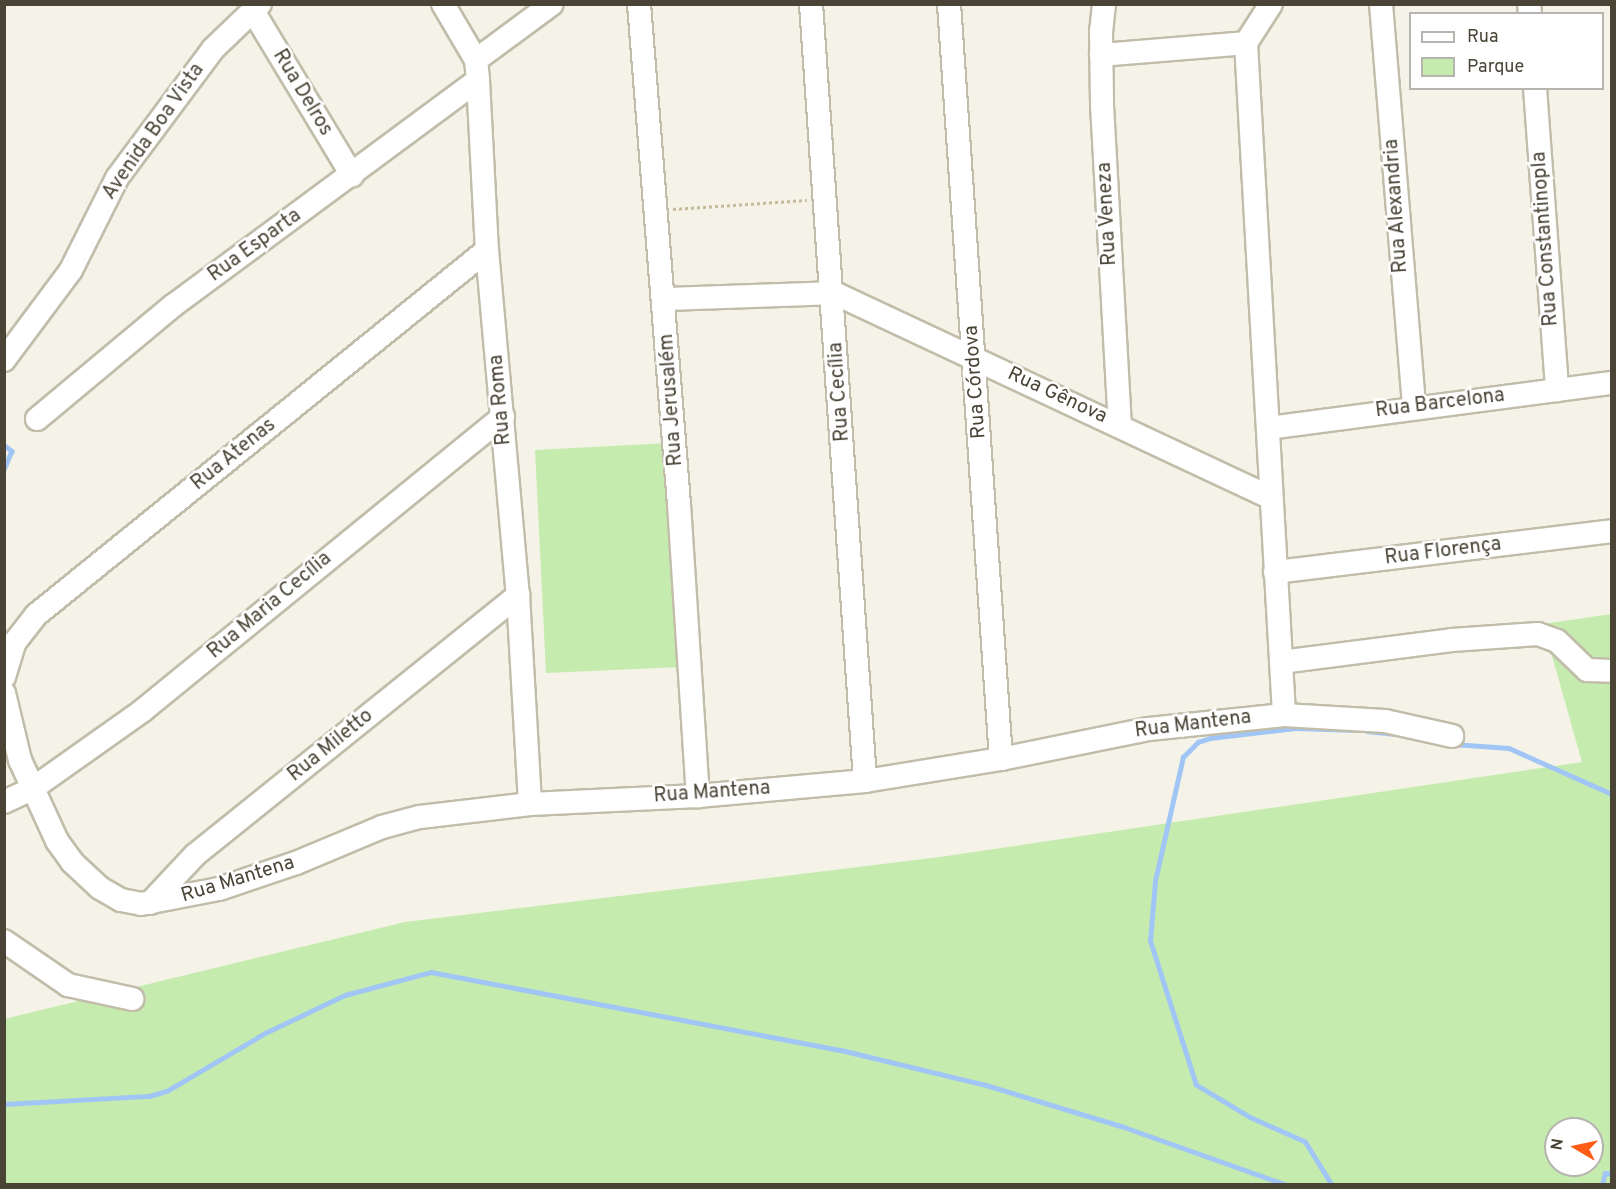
<!DOCTYPE html>
<html>
<head>
<meta charset="utf-8">
<style>
  body { margin:0 }
  #map { position:relative; width:1616px; height:1189px; overflow:hidden; background:#f5f3e8; font-family:Overpass,sans-serif }
  div>[style] { position:absolute }
  [style*='--x'] { left:calc(var(--x)*1px); top:calc(var(--y)*1px); width:calc(var(--w)*1px); rotate:calc(var(--a)*1deg) }
  .green>* { inset:0; background:#c6ebae }
  .stream>* { height:4.5px; margin:-2.25px; padding:0 2.25px; transform-origin:2.25px; border-radius:2.25px; background:#a1c6f5 }
  .path>* { height:3px; margin-top:-1.5px; transform-origin:0; background:repeating-linear-gradient(90deg,#c4bb9a 0 3px,transparent 0 6px) }
  .roads { filter:drop-shadow(2px 0 #c1bdaa) drop-shadow(-2px 0 #c1bdaa) drop-shadow(0 2px #c1bdaa) drop-shadow(0 -2px #c1bdaa) }
  .minor>* { height:22px; margin:-11px; padding:0 11px; transform-origin:11px; border-radius:11px; background:#fff }
  span { translate:-50% -50%; white-space:nowrap; text-align:center; line-height:1.15; -webkit-text-stroke:5px #fff; paint-order:stroke }
  .street-label { font-size:20px; color:#494436 }
  .frame { position:absolute; inset:0; border:6px solid #494436; pointer-events:none }
  .legend { position:absolute; left:1409px; top:12px; width:195px; height:78px; box-sizing:border-box; background:#fff; border:2px solid #b6b4af; margin:0; padding:8px 10px; list-style:none; font-size:18px; color:#494436 }
  .legend li { display:flex; align-items:center; gap:12px; height:30px }
  .legend b { width:30px; border:2px solid #b6b4af }
  .north { position:absolute; left:1544px; top:1117px; width:60px; height:60px; box-sizing:border-box; background:#fff; border:2px solid #b6b4af; border-radius:50%; rotate:279deg; font-size:16px; font-weight:700; line-height:24px; text-align:center; color:#494436 }
  .north::after { content:''; display:block; margin:auto; width:21px; height:27px; background:#ff5c15; clip-path:polygon(50% 0,100% 100%,50% 72%,0 100%) }
</style>
</head>
<body>
<div id="map">
  <div class="green">
    <i style="clip-path:polygon(669px 443px,680px 667px,546px 673px,535px 450px)"></i>
    <i style="clip-path:polygon(evenodd,1611px 614px,1611px 1184px,5px 1184px,4px 1019px,405px 922px,940px 857px,1582px 762px,1543px 624px,1611px 614px,1556px 1129px,1592px 1129px,1592px 1165px,1556px 1165px,1556px 1129px)"></i>
  </div>
  <div class="stream">
    <i style="--x:4;--y:445;--w:10;--a:37"></i>
    <i style="--x:12;--y:451;--w:21;--a:113"></i>
    <i style="--x:1367;--y:731;--w:28;--a:6"></i>
    <i style="--x:1453;--y:744;--w:56;--a:4.1"></i>
    <i style="--x:1509;--y:748;--w:113;--a:24.1"></i>
    <i style="--x:4;--y:1104;--w:145;--a:-3.2"></i>
    <i style="--x:149;--y:1096;--w:19;--a:-16"></i>
    <i style="--x:167;--y:1091;--w:114;--a:-30.6"></i>
    <i style="--x:265;--y:1033;--w:89;--a:-25.4"></i>
    <i style="--x:345;--y:995;--w:89;--a:-15"></i>
    <i style="--x:431;--y:972;--w:417;--a:10.8"></i>
    <i style="--x:841;--y:1050;--w:149;--a:13.6"></i>
    <i style="--x:986;--y:1085;--w:144;--a:16.9"></i>
    <i style="--x:1124;--y:1127;--w:170;--a:19.6"></i>
    <i style="--x:1331;--y:1184;--w:49;--a:-121.8"></i>
    <i style="--x:1305;--y:1142;--w:59;--a:-156"></i>
    <i style="--x:1251;--y:1118;--w:64;--a:-149"></i>
    <i style="--x:1196;--y:1085;--w:151;--a:-107.7"></i>
    <i style="--x:1150;--y:941;--w:60;--a:-85.2"></i>
    <i style="--x:1155;--y:881;--w:127;--a:-77.3"></i>
    <i style="--x:1183;--y:757;--w:21;--a:-45"></i>
    <i style="--x:1198;--y:742;--w:13;--a:-18"></i>
    <i style="--x:1210;--y:738;--w:88;--a:-6.6"></i>
    <i style="--x:1297;--y:728;--w:59;--a:1.9"></i>
    <i style="--x:1602;--y:1184;--w:11;--a:-75"></i>
    <i style="--x:1605;--y:1173;--w:7;--a:8"></i>
  </div>
  <div class="path">
    <i style="--x:673;--y:209;--w:134;--a:-3.8"></i>
  </div>
  <div class="roads">
    <div class="minor">
      <i style="--x:443;--y:4;--w:65;--a:59.5"></i>
      <i style="--x:476;--y:60;--w:20;--a:84"></i>
      <i style="--x:478;--y:80;--w:170;--a:87"></i>
      <i style="--x:487;--y:250;--w:346;--a:84.9"></i>
      <i style="--x:518;--y:595;--w:209;--a:86.7"></i>
      <i style="--x:639;--y:4;--w:502;--a:85.43"></i>
      <i style="--x:679;--y:504;--w:293;--a:86.3"></i>
      <i style="--x:811;--y:4;--w:779;--a:86.02"></i>
      <i style="--x:949;--y:4;--w:757;--a:86.06"></i>
      <i style="--x:1104;--y:4;--w:27;--a:96"></i>
      <i style="--x:1101;--y:31;--w:74;--a:89.2"></i>
      <i style="--x:1102;--y:105;--w:321;--a:86.8"></i>
      <i style="--x:1271;--y:4;--w:46;--a:122.7"></i>
      <i style="--x:1246;--y:43;--w:673;--a:86.76"></i>
      <i style="--x:1381;--y:4;--w:404;--a:85.3"></i>
      <i style="--x:1529;--y:4;--w:10;--a:84"></i>
      <i style="--x:253;--y:11;--w:192;--a:58.9"></i>
      <i style="--x:1101;--y:55;--w:145;--a:-4.7"></i>
      <i style="--x:476;--y:60;--w:94;--a:-36.4"></i>
      <i style="--x:1535;--y:88;--w:303;--a:85.8"></i>
      <i style="--x:664;--y:299;--w:170;--a:-2"></i>
      <i style="--x:834;--y:293;--w:481;--a:25.1"></i>
      <i style="--x:4;--y:360;--w:112;--a:-53.3"></i>
      <i style="--x:71;--y:270;--w:103;--a:-63.4"></i>
      <i style="--x:117;--y:178;--w:161;--a:-53.3"></i>
      <i style="--x:213;--y:49;--w:65;--a:-43.8"></i>
      <i style="--x:37;--y:419;--w:178;--a:-39.8"></i>
      <i style="--x:174;--y:305;--w:378;--a:-36.5"></i>
      <i style="--x:1269;--y:428;--w:346;--a:-7.5"></i>
      <i style="--x:1275;--y:572;--w:339;--a:-6.9"></i>
      <i style="--x:1281;--y:662;--w:172;--a:-7.3"></i>
      <i style="--x:1452;--y:640;--w:86;--a:-4"></i>
      <i style="--x:1538;--y:634;--w:20;--a:20"></i>
      <i style="--x:1557;--y:641;--w:42;--a:44"></i>
      <i style="--x:1587;--y:670;--w:25;--a:2"></i>
      <i style="--x:4;--y:677;--w:37;--a:-73"></i>
      <i style="--x:15;--y:642;--w:34;--a:-52"></i>
      <i style="--x:36;--y:615;--w:580;--a:-38.98"></i>
      <i style="--x:4;--y:693;--w:69;--a:76.6"></i>
      <i style="--x:20;--y:760;--w:89;--a:65.4"></i>
      <i style="--x:57;--y:841;--w:26;--a:54"></i>
      <i style="--x:72;--y:862;--w:38;--a:43"></i>
      <i style="--x:100;--y:888;--w:24;--a:30"></i>
      <i style="--x:121;--y:900;--w:20;--a:11"></i>
      <i style="--x:141;--y:904;--w:79;--a:-10.9"></i>
      <i style="--x:219;--y:889;--w:81;--a:-18.7"></i>
      <i style="--x:296;--y:863;--w:93;--a:-22.7"></i>
      <i style="--x:382;--y:827;--w:39;--a:-15"></i>
      <i style="--x:420;--y:817;--w:111;--a:-6.7"></i>
      <i style="--x:530;--y:804;--w:168;--a:-2.7"></i>
      <i style="--x:698;--y:796;--w:168;--a:-5.1"></i>
      <i style="--x:865;--y:781;--w:138;--a:-9.2"></i>
      <i style="--x:1001;--y:759;--w:151;--a:-11.5"></i>
      <i style="--x:1149;--y:729;--w:136;--a:-5.9"></i>
      <i style="--x:1284;--y:715;--w:101;--a:3.4"></i>
      <i style="--x:1385;--y:721;--w:69;--a:12.6"></i>
      <i style="--x:4;--y:802;--w:31;--a:-25"></i>
      <i style="--x:32;--y:789;--w:135;--a:-35.3"></i>
      <i style="--x:142;--y:711;--w:466;--a:-39.2"></i>
      <i style="--x:150;--y:903;--w:66;--a:-46.8"></i>
      <i style="--x:195;--y:855;--w:415;--a:-38.8"></i>
      <i style="--x:4;--y:941;--w:78;--a:34.5"></i>
      <i style="--x:68;--y:985;--w:66;--a:12.2"></i>
    </div>
  </div>
  <div class="street-label">
    <span style="left:302px;top:93px;rotate:59deg">Rua Delros</span>
    <span style="left:154px;top:132px;rotate:-55deg">Avenida Boa Vista</span>
    <span style="left:1397px;top:206px;rotate:-94deg">Rua Alexandria</span>
    <span style="left:1108px;top:214px;rotate:-93deg">Rua Veneza</span>
    <span style="left:1546px;top:239px;rotate:-94deg">Rua Constantinopla</span>
    <span style="left:255px;top:246px;rotate:-36deg">Rua Esparta</span>
    <span style="left:976px;top:382px;rotate:-94deg">Rua Córdova</span>
    <span style="left:840px;top:392px;rotate:-94deg">Rua Cecília</span>
    <span style="left:1057px;top:396px;rotate:25deg">Rua Gênova</span>
    <span style="left:501px;top:400px;rotate:-95deg">Rua Roma</span>
    <span style="left:672px;top:400px;rotate:-94deg">Rua Jerusalém</span>
    <span style="left:1440px;top:404px;rotate:-7deg">Rua Barcelona</span>
    <span style="left:234px;top:455px;rotate:-39deg">Rua Atenas</span>
    <span style="left:1443px;top:552px;rotate:-7deg">Rua Florença</span>
    <span style="left:270px;top:606px;rotate:-40deg">Rua Maria Cecília</span>
    <span style="left:1193px;top:725px;rotate:-7deg">Rua Mantena</span>
    <span style="left:331px;top:746px;rotate:-39deg">Rua Miletto</span>
    <span style="left:712px;top:793px;rotate:-4deg">Rua Mantena</span>
    <span style="left:238px;top:880px;rotate:-17deg">Rua Mantena</span>
  </div>
  <div class="frame"></div>
  <ul class="legend">
  <li><b style="height:8px;background:#fff"></b>Rua</li>
  <li><b style="height:16px;background:#c6ebae"></b>Parque</li>
  </ul>
  <div class="north">N</div>
</div>
</body>
</html>
